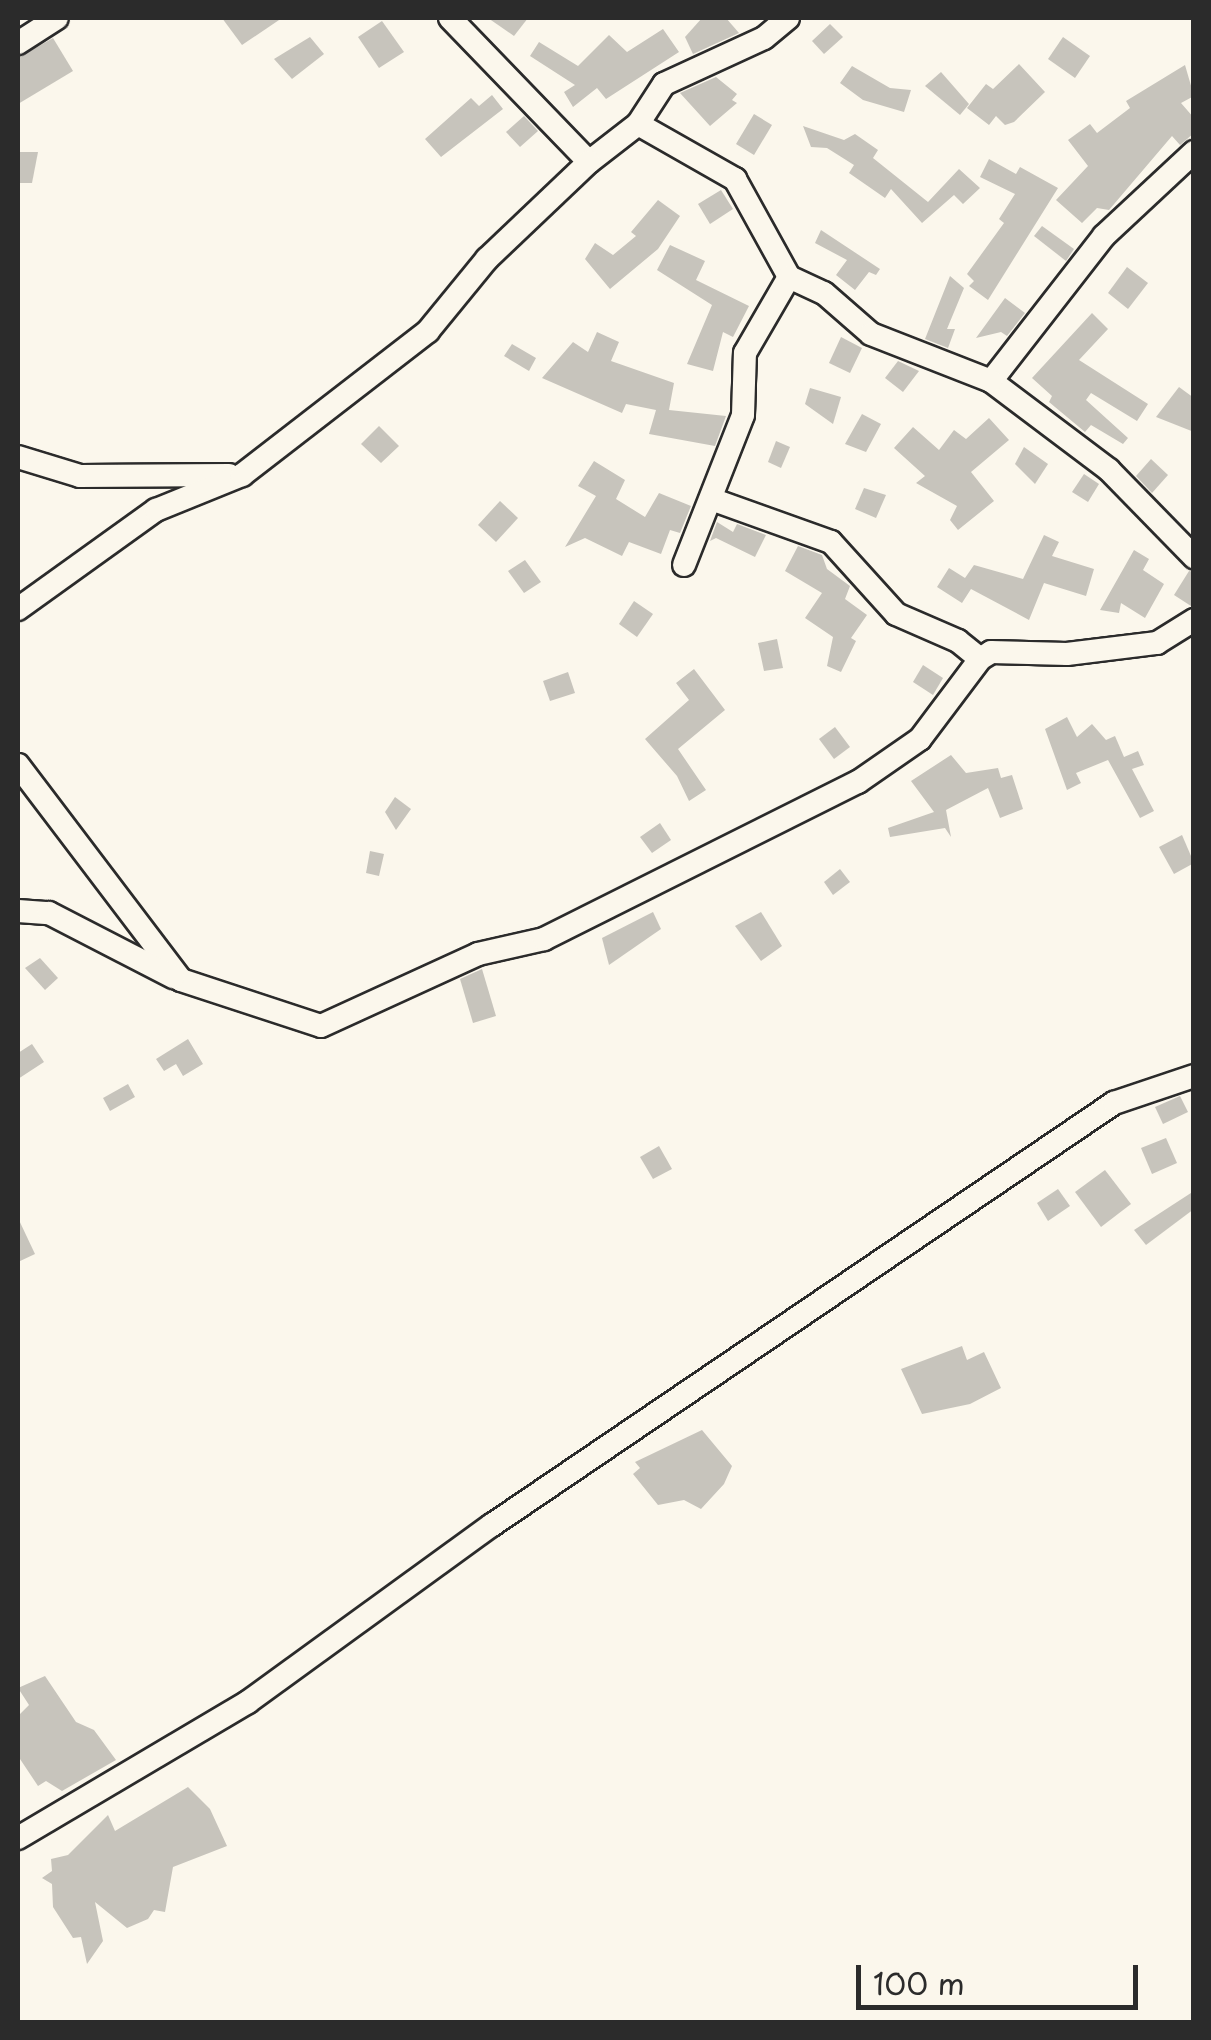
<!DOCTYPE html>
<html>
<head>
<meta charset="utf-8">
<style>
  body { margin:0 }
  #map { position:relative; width:1211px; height:2040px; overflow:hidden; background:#fbf7ec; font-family:"Playpen Sans",sans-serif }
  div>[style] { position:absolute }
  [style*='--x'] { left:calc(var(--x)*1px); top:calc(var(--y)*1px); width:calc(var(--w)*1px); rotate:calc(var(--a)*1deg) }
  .building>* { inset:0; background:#c7c4bc }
  .roads { filter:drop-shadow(2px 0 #2b2b2b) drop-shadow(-2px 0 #2b2b2b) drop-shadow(0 2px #2b2b2b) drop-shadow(0 -2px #2b2b2b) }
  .minor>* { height:22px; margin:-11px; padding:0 11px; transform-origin:11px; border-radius:11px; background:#fbf7ec }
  span { translate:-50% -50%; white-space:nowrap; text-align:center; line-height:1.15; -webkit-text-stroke:8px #fbf7ec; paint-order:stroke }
  .frame { position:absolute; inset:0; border:20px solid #2b2b2b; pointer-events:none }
  .scale { position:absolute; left:856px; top:1965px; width:282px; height:45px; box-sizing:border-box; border:5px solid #2b2b2b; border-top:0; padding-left:12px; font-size:30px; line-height:35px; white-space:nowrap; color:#2b2b2b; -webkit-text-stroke:8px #fbf7ec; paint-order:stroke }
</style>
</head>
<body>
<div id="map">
  <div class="building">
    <i style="clip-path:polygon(222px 18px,282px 18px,242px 45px)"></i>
    <i style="clip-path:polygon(488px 18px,528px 18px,514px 36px)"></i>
    <i style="clip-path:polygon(702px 18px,726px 18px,739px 33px,693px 54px,685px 37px)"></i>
    <i style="clip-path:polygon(382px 21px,404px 52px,379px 68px,358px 37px)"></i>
    <i style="clip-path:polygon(830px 24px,843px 37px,824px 54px,812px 41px)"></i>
    <i style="clip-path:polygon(663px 29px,679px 52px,606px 99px,597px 88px,573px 107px,564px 92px,575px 85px,530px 56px,539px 42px,578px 66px,609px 35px,627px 52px)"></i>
    <i style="clip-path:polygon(310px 37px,324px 54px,292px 79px,274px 59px)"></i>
    <i style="clip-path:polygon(1063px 37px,1090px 56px,1075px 78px,1048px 59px)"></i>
    <i style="clip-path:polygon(53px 38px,73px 71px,18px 104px,18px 58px)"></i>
    <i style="clip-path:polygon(1019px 64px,1045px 92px,1014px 122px,1005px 125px,996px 116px,989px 125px,967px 108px,986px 84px,993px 89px)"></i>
    <i style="clip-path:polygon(1185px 65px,1194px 96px,1181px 103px,1194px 118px,1194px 133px,1180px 145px,1172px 136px,1109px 210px,1097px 208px,1082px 223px,1056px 200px,1088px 166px,1068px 140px,1090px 124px,1097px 133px,1130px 108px,1126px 101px)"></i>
    <i style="clip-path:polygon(852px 66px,890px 88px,911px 90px,904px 112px,863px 100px,840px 83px)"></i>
    <i style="clip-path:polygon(941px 72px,969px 104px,960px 115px,925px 86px)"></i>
    <i style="clip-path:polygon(716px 77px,737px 94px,732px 100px,737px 103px,710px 126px,680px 93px)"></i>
    <i style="clip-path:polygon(492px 95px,503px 109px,441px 157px,425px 139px,471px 98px,479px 106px)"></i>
    <i style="clip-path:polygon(754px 114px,772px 125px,754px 155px,736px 144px)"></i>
    <i style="clip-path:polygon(524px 116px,538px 131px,520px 147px,506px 132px)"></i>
    <i style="clip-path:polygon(803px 126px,844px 140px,855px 134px,878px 150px,873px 158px,928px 202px,959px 169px,980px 188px,963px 204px,954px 195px,922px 223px,891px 189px,885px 198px,849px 173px,854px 165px,827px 148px,811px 147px)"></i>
    <i style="clip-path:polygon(18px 152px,38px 152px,32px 183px,18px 183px)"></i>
    <i style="clip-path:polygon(989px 159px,1016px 174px,1020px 167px,1058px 188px,988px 300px,969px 286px,974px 281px,967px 274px,1004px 223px,999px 219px,1015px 194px,980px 177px)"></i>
    <i style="clip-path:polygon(721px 190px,733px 209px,710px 224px,698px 204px)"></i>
    <i style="clip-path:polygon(658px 200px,680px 216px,658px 249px,610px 289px,585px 259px,595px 243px,613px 255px,636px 236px,631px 232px)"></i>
    <i style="clip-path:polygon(1042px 226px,1074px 249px,1066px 261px,1034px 236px)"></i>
    <i style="clip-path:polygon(821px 230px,880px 269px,876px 275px,869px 272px,855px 290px,836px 275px,847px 260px,815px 243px)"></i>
    <i style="clip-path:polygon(670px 245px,705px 261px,696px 280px,749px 306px,733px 337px,723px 332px,713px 371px,687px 364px,712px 305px,657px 270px)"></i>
    <i style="clip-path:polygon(1127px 267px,1148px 283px,1128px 309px,1108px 293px)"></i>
    <i style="clip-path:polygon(950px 276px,964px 288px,947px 329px,955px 329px,948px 348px,925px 339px)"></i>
    <i style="clip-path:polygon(1005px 298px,1025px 313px,1007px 336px,1001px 332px,976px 338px)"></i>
    <i style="clip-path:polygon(1092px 313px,1108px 329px,1079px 360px,1148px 404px,1137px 421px,1091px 393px,1086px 400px,1128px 438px,1123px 444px,1091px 425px,1085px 432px,1049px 402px,1052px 396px,1032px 378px)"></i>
    <i style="clip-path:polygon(597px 332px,619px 342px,611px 361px,674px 383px,669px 410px,726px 416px,715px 446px,649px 434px,656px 410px,626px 404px,622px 413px,542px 378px,573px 342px,588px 352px)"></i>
    <i style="clip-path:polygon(841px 337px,862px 348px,850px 373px,829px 363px)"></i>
    <i style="clip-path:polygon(512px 344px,536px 358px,529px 371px,504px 356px)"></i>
    <i style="clip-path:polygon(898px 361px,919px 371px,903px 392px,885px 378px)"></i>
    <i style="clip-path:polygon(1179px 387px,1194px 398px,1194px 432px,1156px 417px)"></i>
    <i style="clip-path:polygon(810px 388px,841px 397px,833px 424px,805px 404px)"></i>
    <i style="clip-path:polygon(862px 414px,881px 424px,866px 452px,845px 444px)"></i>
    <i style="clip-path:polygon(989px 418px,1009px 440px,971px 472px,994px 501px,958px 530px,950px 520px,957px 506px,916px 483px,925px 476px,894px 448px,913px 427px,939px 450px,954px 430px,966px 439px)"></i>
    <i style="clip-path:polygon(379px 426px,399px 446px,381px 463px,361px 444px)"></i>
    <i style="clip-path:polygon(776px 441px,790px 447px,781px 468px,768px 462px)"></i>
    <i style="clip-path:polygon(1024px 447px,1048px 464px,1035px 484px,1015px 464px)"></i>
    <i style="clip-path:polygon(1151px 459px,1168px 475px,1152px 493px,1136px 476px)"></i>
    <i style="clip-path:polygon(594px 461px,625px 480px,616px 499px,645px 517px,659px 493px,691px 506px,680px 533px,670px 530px,661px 554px,629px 542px,622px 556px,585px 538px,565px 547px,596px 496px,578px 486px)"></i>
    <i style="clip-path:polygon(1084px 474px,1099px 484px,1088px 502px,1072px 492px)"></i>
    <i style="clip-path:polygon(864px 488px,886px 495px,876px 518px,855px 509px)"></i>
    <i style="clip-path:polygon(500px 501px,518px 518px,496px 542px,478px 525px)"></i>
    <i style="clip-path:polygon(717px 522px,733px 532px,737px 524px,766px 535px,755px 557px,716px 538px,710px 541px)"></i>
    <i style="clip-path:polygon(1044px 535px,1059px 542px,1052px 556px,1094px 569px,1086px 596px,1044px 583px,1029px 620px,971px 589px,962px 603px,937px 587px,949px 568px,965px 578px,974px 565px,1023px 579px)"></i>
    <i style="clip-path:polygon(798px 546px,822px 555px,827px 569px,850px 586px,845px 599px,867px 615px,851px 638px,856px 641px,841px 672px,827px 666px,833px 637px,805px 618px,822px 593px,785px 571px)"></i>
    <i style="clip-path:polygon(1134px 550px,1149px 559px,1143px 570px,1164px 584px,1145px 618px,1121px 603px,1119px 613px,1100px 610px)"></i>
    <i style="clip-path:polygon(525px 560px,541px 582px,524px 593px,508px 571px)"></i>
    <i style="clip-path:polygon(1189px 571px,1194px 572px,1191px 606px,1174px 595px)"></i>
    <i style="clip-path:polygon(634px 601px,653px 614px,637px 637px,619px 624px)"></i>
    <i style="clip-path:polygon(777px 639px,783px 668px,764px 671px,758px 643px)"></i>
    <i style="clip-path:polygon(923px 665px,943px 678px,933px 695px,913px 682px)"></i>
    <i style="clip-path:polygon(694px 669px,725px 710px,678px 749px,706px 790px,689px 801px,677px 776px,645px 739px,689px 700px,676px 683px)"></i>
    <i style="clip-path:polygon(568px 672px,575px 693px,550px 701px,543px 681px)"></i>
    <i style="clip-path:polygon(1067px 717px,1077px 737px,1092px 724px,1106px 740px,1115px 736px,1124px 757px,1138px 751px,1144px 765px,1132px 769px,1154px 811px,1140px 818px,1108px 760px,1076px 773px,1081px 783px,1067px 790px,1045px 729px)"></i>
    <i style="clip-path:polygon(835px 727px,850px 747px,834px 759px,819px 739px)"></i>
    <i style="clip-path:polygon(951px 755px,966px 773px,998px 768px,1001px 778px,1012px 775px,1023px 809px,1000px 818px,988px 788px,946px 810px,951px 837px,945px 828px,890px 837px,888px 828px,934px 812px,911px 781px)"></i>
    <i style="clip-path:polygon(395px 797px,411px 809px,396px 830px,385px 812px)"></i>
    <i style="clip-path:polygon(660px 823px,671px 840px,652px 853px,640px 837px)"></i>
    <i style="clip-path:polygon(1182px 835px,1194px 863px,1174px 874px,1159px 847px)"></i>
    <i style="clip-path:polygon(370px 851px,384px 854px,379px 876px,366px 873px)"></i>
    <i style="clip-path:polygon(840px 869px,850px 882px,833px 895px,824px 882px)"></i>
    <i style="clip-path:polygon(653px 912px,661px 929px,609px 965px,602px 938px)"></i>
    <i style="clip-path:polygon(761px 912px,782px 946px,761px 961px,735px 926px)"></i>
    <i style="clip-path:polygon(40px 958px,58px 978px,45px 990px,25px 968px)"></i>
    <i style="clip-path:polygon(482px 969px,496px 1016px,473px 1023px,460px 979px)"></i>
    <i style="clip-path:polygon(188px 1039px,203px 1064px,183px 1076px,176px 1064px,164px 1071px,156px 1059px)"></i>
    <i style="clip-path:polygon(32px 1044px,44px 1062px,18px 1079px,18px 1053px)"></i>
    <i style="clip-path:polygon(128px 1084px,135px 1097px,110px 1111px,103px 1098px)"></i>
    <i style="clip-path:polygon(1180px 1096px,1188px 1112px,1163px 1124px,1155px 1107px)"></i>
    <i style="clip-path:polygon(1166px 1138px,1177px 1163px,1152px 1174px,1141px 1148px)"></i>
    <i style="clip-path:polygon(659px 1146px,672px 1169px,653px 1179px,640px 1157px)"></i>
    <i style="clip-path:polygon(1105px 1170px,1131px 1204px,1101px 1227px,1075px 1192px)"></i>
    <i style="clip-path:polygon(1058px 1189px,1070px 1206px,1048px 1221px,1037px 1203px)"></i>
    <i style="clip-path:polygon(1194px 1191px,1194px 1209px,1146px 1245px,1134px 1230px)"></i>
    <i style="clip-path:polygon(18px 1218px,35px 1254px,18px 1262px)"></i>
    <i style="clip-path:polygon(962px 1346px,967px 1360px,984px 1352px,1001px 1388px,970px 1404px,922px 1414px,901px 1369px)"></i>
    <i style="clip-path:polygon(702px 1430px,732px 1466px,724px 1484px,701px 1509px,684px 1500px,658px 1505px,633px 1474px,640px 1468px,635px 1462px)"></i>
    <i style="clip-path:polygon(45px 1676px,76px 1722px,94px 1730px,116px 1760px,62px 1791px,46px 1781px,38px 1786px,18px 1756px,18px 1716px,29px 1705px,18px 1688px)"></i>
    <i style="clip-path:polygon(188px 1787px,210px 1809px,227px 1846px,173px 1867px,165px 1912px,154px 1910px,148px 1919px,127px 1928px,95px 1902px,103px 1941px,87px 1964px,81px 1937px,73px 1938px,53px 1907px,52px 1884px,42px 1878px,52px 1871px,51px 1859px,68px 1855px,108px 1815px,115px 1831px)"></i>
  </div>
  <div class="roads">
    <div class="minor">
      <i style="--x:450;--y:18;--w:200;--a:46"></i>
      <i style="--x:589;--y:162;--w:62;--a:-37.8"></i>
      <i style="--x:788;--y:18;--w:31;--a:140"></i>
      <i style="--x:764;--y:38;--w:110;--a:155.3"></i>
      <i style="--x:664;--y:84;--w:48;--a:123"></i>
      <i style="--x:638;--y:124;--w:112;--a:29.6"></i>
      <i style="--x:735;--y:179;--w:112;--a:61.1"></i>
      <i style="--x:18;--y:43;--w:46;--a:-32.7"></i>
      <i style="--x:1194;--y:152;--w:123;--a:137"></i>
      <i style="--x:1104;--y:236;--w:184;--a:127.9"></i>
      <i style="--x:991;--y:381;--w:148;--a:37"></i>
      <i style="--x:1109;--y:470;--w:122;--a:45.7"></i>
      <i style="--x:18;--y:457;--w:65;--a:17"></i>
      <i style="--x:80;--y:476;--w:149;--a:-0.4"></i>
      <i style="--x:711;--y:499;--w:127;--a:19.7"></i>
      <i style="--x:831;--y:542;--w:97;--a:47.9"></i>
      <i style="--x:896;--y:614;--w:68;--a:23.5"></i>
      <i style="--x:958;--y:641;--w:28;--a:39"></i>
      <i style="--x:980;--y:659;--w:13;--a:-32"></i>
      <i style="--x:991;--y:652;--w:76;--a:1.5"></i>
      <i style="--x:1067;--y:654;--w:91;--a:-7"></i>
      <i style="--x:1157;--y:643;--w:44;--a:-31.9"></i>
      <i style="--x:684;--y:565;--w:161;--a:-68.5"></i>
      <i style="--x:743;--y:415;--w:62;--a:-88.2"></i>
      <i style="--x:745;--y:353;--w:88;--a:-59.9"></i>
      <i style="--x:789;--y:277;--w:38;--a:25"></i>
      <i style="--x:824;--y:293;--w:62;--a:41.1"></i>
      <i style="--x:871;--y:334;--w:129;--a:21.4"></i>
      <i style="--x:18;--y:609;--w:170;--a:-35.7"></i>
      <i style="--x:156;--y:510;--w:93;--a:-22.1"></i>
      <i style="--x:242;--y:475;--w:235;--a:-37.7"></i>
      <i style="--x:428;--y:331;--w:93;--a:-50.7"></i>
      <i style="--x:487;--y:259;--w:141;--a:-43.6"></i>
      <i style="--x:18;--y:765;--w:270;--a:52.8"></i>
      <i style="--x:181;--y:980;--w:147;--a:18.2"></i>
      <i style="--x:321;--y:1026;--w:173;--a:-24.6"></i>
      <i style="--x:478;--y:954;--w:68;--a:-12.8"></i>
      <i style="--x:544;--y:939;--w:351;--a:-26.6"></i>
      <i style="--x:858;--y:782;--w:75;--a:-34.7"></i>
      <i style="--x:920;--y:739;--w:100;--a:-53.1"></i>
      <i style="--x:18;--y:911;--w:31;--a:4"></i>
      <i style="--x:49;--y:913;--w:140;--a:27.3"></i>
      <i style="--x:18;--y:1838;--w:267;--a:-30.6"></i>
      <i style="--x:248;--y:1702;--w:301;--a:-36"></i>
      <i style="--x:492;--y:1525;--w:752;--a:-34.16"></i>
      <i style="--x:1114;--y:1103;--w:84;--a:-18.6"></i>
    </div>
  </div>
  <div class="frame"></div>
  <div class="scale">100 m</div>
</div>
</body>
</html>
